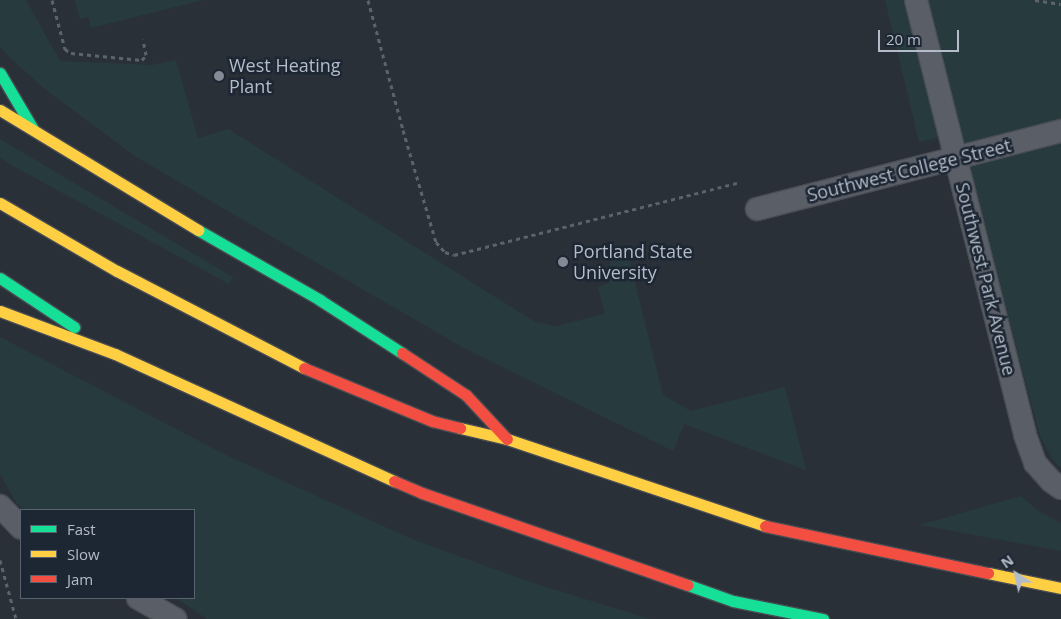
<!DOCTYPE html>
<html>
<head>
<meta charset="utf-8">
<style>
  body { margin:0 }
  #map { position:relative; width:1061px; height:619px; overflow:hidden; background:#2a3038; font-family:"Open Sans",sans-serif }
  div>[style] { position:absolute }
  [style*='--x'] { left:calc(var(--x)*1px); top:calc(var(--y)*1px); width:calc(var(--w)*1px); rotate:calc(var(--a)*1deg) }
  .green>* { inset:0; background:#273a3e }
  .path>* { height:3px; margin-top:-1.5px; transform-origin:0; background:repeating-linear-gradient(90deg,#5d636a 0 4px,transparent 0 8px) }
  .roads { filter:drop-shadow(1px 0 #484c53) drop-shadow(-1px 0 #484c53) drop-shadow(0 1px #484c53) drop-shadow(0 -1px #484c53) }
  .street>* { height:22px; margin:-11px; padding:0 11px; transform-origin:11px; border-radius:11px; background:#5a5e66 }
  .fast>* { height:11px; margin:-5.5px; padding:0 5.5px; transform-origin:5.5px; border-radius:5.5px; background:#16e098 }
  .slow>* { height:11px; margin:-5.5px; padding:0 5.5px; transform-origin:5.5px; border-radius:5.5px; background:#ffcf43 }
  .jam>* { height:11px; margin:-5.5px; padding:0 5.5px; transform-origin:5.5px; border-radius:5.5px; background:#f24e42 }
  .dots>* { width:14px; height:14px; translate:-50% -50%; box-sizing:border-box; border:2px solid #1d2633; border-radius:50% }
  span { translate:-50% -50%; white-space:nowrap; text-align:center; line-height:1.15; -webkit-text-stroke:5px #1d2633; paint-order:stroke }
  .poi-label { font-size:18px; color:#b4bcc9 }
  .left { translate:0 -50%; text-align:left }
  .street-label { font-size:18px; color:#b4bcc9 }
  .legend { position:absolute; left:20px; top:509px; width:175px; height:90px; box-sizing:border-box; background:#1d2633; border:1px solid #59626f; margin:0; padding:6px 9px; list-style:none; font-size:15px; color:#b4bcc9 }
  .legend li { display:flex; align-items:center; gap:10px; height:25px }
  .legend b { width:25px; border:1px solid #59626f }
  .north { position:absolute; left:991px; top:549px; width:50px; height:50px; -webkit-text-stroke:4px #1d2633; paint-order:stroke; rotate:325deg; font-size:14px; font-weight:700; line-height:20px; text-align:center; color:#b4bcc9 }
  .north::after { content:''; display:block; margin:auto; width:18px; height:22px; background:#b4bcc9; clip-path:polygon(50% 0,100% 100%,50% 72%,0 100%) }
  .scale { position:absolute; left:878px; top:30px; width:81px; height:22px; box-sizing:border-box; border:2px solid #b4bcc9; border-top:0; padding-left:6px; font-size:15px; line-height:18px; white-space:nowrap; color:#b4bcc9; -webkit-text-stroke:4px #1d2633; paint-order:stroke }
</style>
</head>
<body>
<div id="map">
  <div class="green">
    <i style="clip-path:polygon(0 0,26px 0,60px 61px,152px 65px,176px 60px,198px 138px,228px 129px,535px 322px,556px 326px,605px 314px,598px 287px,610px 282px,609px 271px,612px 251px,626px 247px,663px 395px,691px 411px,785px 387px,806px 470px,684px 424px,673px 451px,462px 347px,221px 207px,135px 156px,46px 90px,9px 57px,0 47px)"></i>
    <i style="clip-path:polygon(75px 0,203px 0,91px 28px,88px 17px,80px 19px)"></i>
    <i style="clip-path:polygon(885px 0,1061px 0,1061px 468px,1053px 460px,1040px 436px,959px 133px,919px 142px)"></i>
    <i style="clip-path:polygon(0 139px,233px 277px,229px 284px,13px 166px,0 158px)"></i>
    <i style="clip-path:polygon(0 337px,226px 455px,412px 539px,533px 583px,650px 619px,207px 619px,176px 598px,194px 598px,194px 510px,26px 510px,17px 504px,0 474px)"></i>
    <i style="clip-path:polygon(1021px 496px,1037px 510px,1061px 523px,1061px 551px,920px 525px)"></i>
  </div>
  <div class="path">
    <i style="--x:52;--y:0;--w:51;--a:75.1"></i>
    <i style="--x:65;--y:49;--w:7;--a:34"></i>
    <i style="--x:71;--y:53;--w:71;--a:5.6"></i>
    <i style="--x:142;--y:60;--w:6;--a:-51"></i>
    <i style="--x:146;--y:55;--w:16;--a:-101"></i>
    <i style="--x:368;--y:0;--w:135;--a:74.9"></i>
    <i style="--x:403;--y:130;--w:117;--a:73.6"></i>
    <i style="--x:436;--y:242;--w:13;--a:48"></i>
    <i style="--x:445;--y:252;--w:9;--a:18"></i>
    <i style="--x:454;--y:255;--w:292;--a:-14.3"></i>
    <i style="--x:1035;--y:0;--w:26;--a:9"></i>
    <i style="--x:0;--y:560;--w:61;--a:74.8"></i>
  </div>
  <div class="roads">
    <div class="street">
      <i style="--x:916;--y:0;--w:448;--a:75.9"></i>
      <i style="--x:1025;--y:435;--w:30;--a:70"></i>
      <i style="--x:1035;--y:463;--w:24;--a:48"></i>
      <i style="--x:1051;--y:481;--w:12;--a:35"></i>
      <i style="--x:757;--y:209;--w:314;--a:-14.4"></i>
      <i style="--x:0;--y:506;--w:30;--a:46"></i>
      <i style="--x:138;--y:598;--w:43;--a:29.6"></i>
    </div>
    <div class="fast">
      <i style="--x:0;--y:73;--w:65;--a:59.5"></i>
      <i style="--x:198;--y:230;--w:141;--a:29.8"></i>
      <i style="--x:320;--y:300;--w:98;--a:32.9"></i>
      <i style="--x:0;--y:278;--w:89;--a:33.5"></i>
      <i style="--x:688;--y:585;--w:48;--a:19.6"></i>
      <i style="--x:733;--y:601;--w:92;--a:11.3"></i>
    </div>
    <div class="slow">
      <i style="--x:0;--y:110;--w:232;--a:31.2"></i>
      <i style="--x:0;--y:203;--w:135;--a:30.2"></i>
      <i style="--x:117;--y:271;--w:211;--a:27.4"></i>
      <i style="--x:0;--y:311;--w:123;--a:20.5"></i>
      <i style="--x:115;--y:354;--w:307;--a:24.5"></i>
      <i style="--x:460;--y:428;--w:48;--a:13.2"></i>
      <i style="--x:507;--y:439;--w:272;--a:18.6"></i>
      <i style="--x:988;--y:573;--w:75;--a:11.6"></i>
    </div>
    <div class="jam">
      <i style="--x:402;--y:353;--w:77;--a:33.3"></i>
      <i style="--x:466;--y:395;--w:60;--a:47"></i>
      <i style="--x:304;--y:368;--w:139;--a:22.5"></i>
      <i style="--x:432;--y:421;--w:29;--a:14"></i>
      <i style="--x:394;--y:481;--w:30;--a:23"></i>
      <i style="--x:422;--y:493;--w:281;--a:19.1"></i>
      <i style="--x:765;--y:526;--w:228;--a:11.9"></i>
    </div>
  </div>
  <div class="dots">
    <i style="left:219px;top:76px;background:#848b96"></i>
    <i style="left:563px;top:262px;background:#848b96"></i>
  </div>
  <div class="poi-label">
    <span class="left" style="left:229px;top:76px">West Heating<br>Plant</span>
    <span class="left" style="left:573px;top:262px">Portland State<br>University</span>
  </div>
  <div class="street-label">
    <span style="left:909px;top:170px;rotate:-14deg">Southwest College Street</span>
    <span style="left:986px;top:279px;rotate:76deg">Southwest Park Avenue</span>
  </div>
  <ul class="legend">
  <li><b style="height:6px;background:#16e098"></b>Fast</li>
  <li><b style="height:6px;background:#ffcf43"></b>Slow</li>
  <li><b style="height:6px;background:#f24e42"></b>Jam</li>
  </ul>
  <div class="north">N</div>
  <div class="scale">20 m</div>
</div>
</body>
</html>
